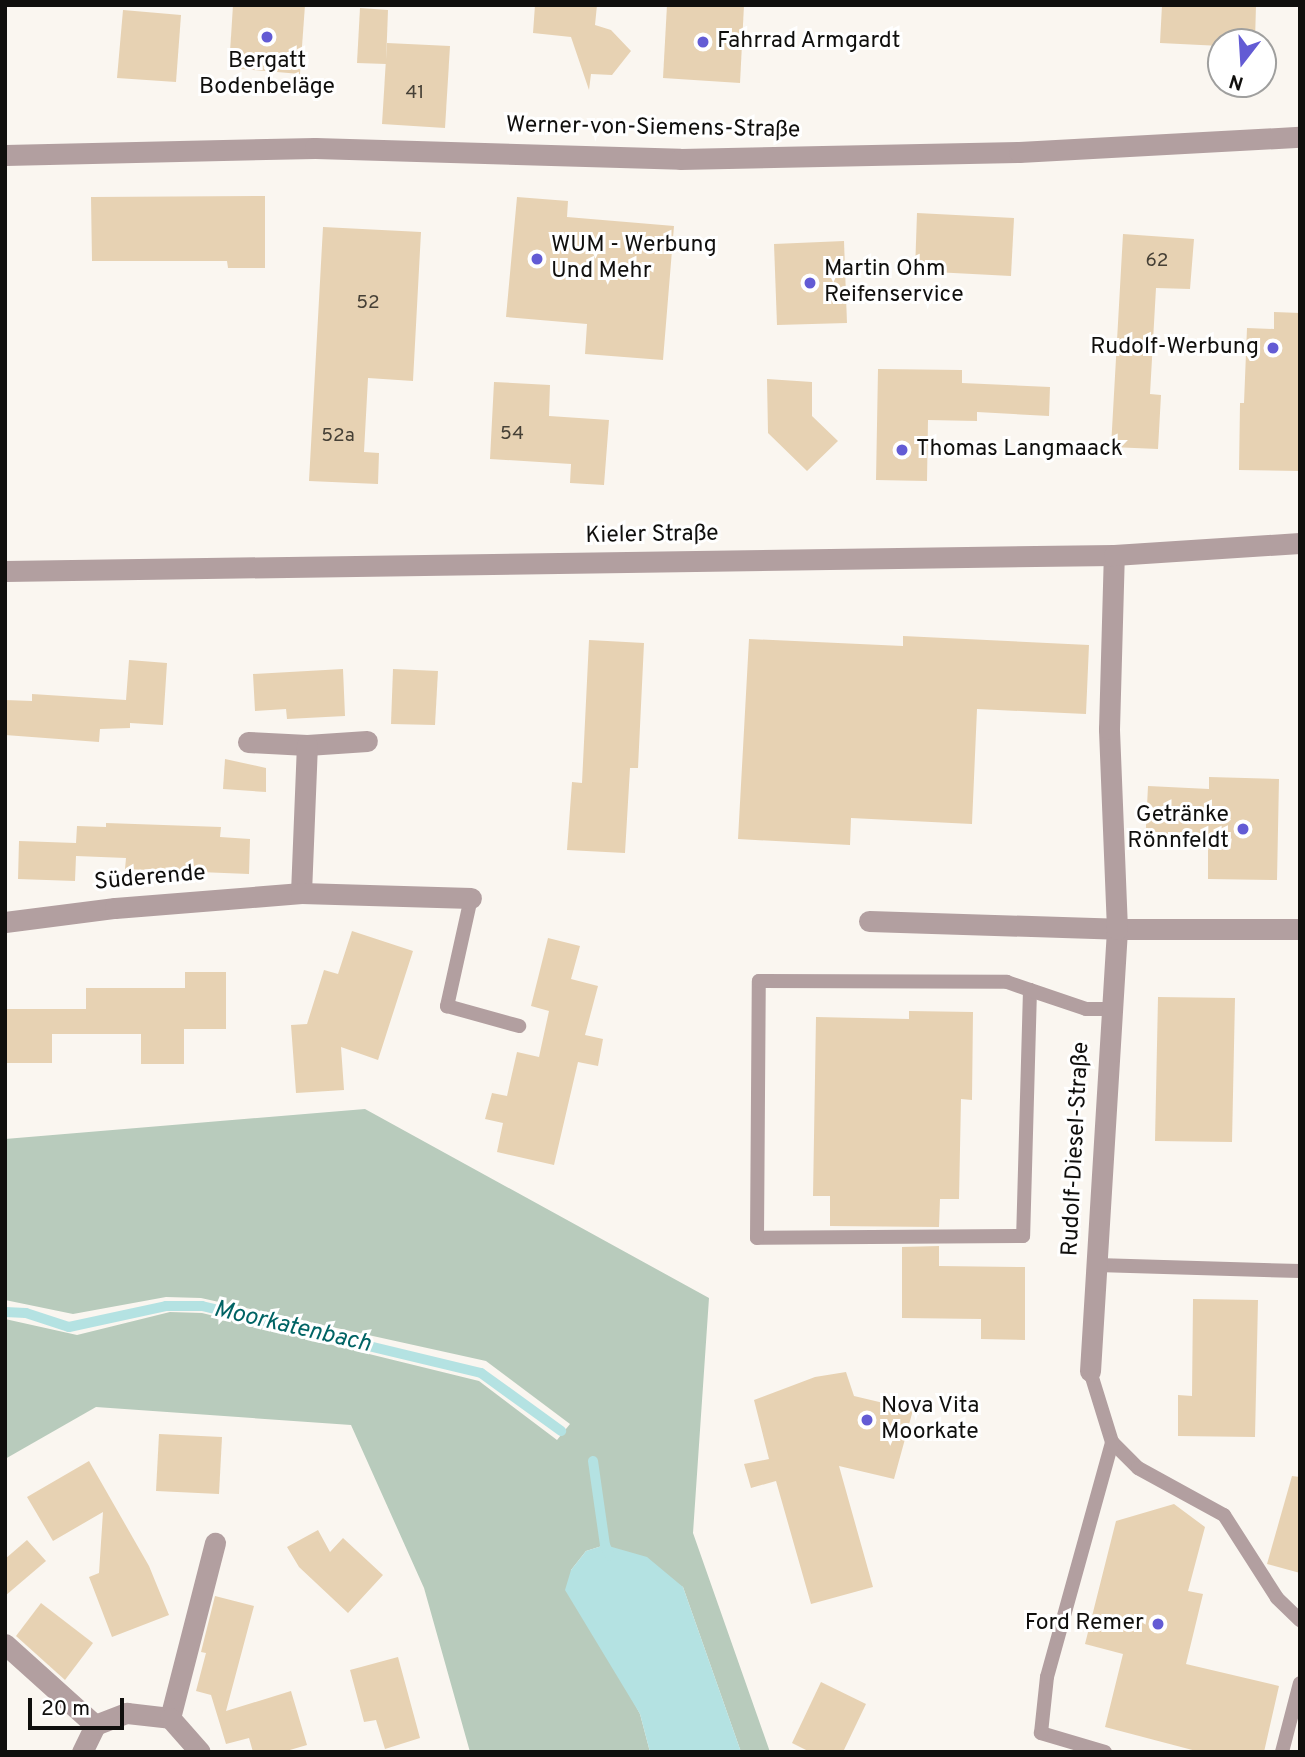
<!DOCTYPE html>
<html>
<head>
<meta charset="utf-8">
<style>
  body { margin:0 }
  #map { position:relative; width:1305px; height:1757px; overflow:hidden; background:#faf6f0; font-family:Overpass,sans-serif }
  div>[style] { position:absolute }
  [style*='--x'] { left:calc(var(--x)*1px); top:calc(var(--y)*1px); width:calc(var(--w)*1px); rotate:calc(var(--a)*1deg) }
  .green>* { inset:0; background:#b8cbbc }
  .water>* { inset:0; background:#b4e2e2 }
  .stream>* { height:10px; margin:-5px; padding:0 5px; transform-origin:5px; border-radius:5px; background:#b4e2e2 }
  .building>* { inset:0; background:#e7d2b3 }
  .service>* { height:14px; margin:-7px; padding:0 7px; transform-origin:7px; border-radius:7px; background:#b29fa0 }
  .minor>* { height:21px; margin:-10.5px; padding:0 10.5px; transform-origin:10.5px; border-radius:10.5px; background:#b29fa0 }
  .tertiary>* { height:21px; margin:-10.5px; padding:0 10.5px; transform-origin:10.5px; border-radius:10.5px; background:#b29fa0 }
  .dots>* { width:19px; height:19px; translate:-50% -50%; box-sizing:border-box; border:4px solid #fff; border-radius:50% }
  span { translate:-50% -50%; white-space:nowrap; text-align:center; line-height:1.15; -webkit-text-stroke:6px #fff; paint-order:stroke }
  .number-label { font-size:19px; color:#464036 }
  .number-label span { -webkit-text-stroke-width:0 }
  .poi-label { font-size:23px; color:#100f0d }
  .left { translate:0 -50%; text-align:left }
  .right { translate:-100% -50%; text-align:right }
  .street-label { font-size:23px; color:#100f0d }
  .water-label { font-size:24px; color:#006364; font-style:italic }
  .frame { position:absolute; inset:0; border:7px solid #100f0d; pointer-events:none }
  .north { position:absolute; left:1207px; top:28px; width:70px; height:70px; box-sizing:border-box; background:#fff; border:2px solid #9f9f9e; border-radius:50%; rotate:197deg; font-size:19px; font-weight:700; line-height:28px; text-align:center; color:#100f0d }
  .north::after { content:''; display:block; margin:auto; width:24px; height:32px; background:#635bd4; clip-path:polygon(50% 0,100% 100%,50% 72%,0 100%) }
  .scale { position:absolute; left:28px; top:1698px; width:96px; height:32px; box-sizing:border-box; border:4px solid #100f0d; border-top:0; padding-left:9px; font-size:21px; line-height:24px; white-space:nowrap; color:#100f0d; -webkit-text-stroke:5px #fff; paint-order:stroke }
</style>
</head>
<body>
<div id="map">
  <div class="green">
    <i style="clip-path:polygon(365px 1109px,709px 1298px,693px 1533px,770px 1752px,741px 1752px,683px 1587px,605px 1545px,586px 1551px,571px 1570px,618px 1673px,640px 1714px,650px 1752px,470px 1752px,424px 1588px,351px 1425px,96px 1407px,5px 1459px,5px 1319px,77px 1335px,170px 1312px,202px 1313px,479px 1381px,557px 1440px,570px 1424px,486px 1361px,201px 1298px,166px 1297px,73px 1314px,5px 1300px,5px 1139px)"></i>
  </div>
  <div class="water">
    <i style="clip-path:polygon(605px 1545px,647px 1557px,683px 1587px,741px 1752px,650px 1752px,640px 1714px,565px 1590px,571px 1570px,586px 1551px)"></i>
  </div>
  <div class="stream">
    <i style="--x:5;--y:1312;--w:21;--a:3"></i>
    <i style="--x:26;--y:1313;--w:45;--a:18"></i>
    <i style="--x:69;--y:1327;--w:99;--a:-12.2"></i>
    <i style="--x:166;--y:1306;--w:36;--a:0"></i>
    <i style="--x:202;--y:1306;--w:287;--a:13.5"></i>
    <i style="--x:481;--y:1373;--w:99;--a:35.9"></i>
    <i style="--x:593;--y:1461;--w:85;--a:81.9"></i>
    <i style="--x:605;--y:1545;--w:12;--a:66"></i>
  </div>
  <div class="building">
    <i style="clip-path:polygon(233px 5px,305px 5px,300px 74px,229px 68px)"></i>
    <i style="clip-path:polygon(535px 5px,597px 5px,595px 25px,611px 30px,631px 51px,612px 75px,591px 74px,589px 90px,571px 37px,533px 33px)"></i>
    <i style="clip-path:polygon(667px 5px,744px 5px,740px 83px,663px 78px)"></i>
    <i style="clip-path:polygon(1162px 5px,1256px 5px,1255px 42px,1221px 42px,1221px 46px,1160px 43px)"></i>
    <i style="clip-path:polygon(360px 8px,388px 10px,386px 64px,357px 63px)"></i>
    <i style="clip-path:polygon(123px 10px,181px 15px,176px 82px,117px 78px)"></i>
    <i style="clip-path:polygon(387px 43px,450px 46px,445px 128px,382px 124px)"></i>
    <i style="clip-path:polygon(265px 196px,265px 268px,228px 268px,227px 261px,92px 261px,91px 197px)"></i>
    <i style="clip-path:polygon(517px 197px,568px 201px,567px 217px,674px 226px,663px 360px,585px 354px,587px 324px,506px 317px)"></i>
    <i style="clip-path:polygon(917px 213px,1014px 218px,1011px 276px,915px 271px)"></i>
    <i style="clip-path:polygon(323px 227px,421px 232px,413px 381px,368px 378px,364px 452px,379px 453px,378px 484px,309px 481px)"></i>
    <i style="clip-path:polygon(1123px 234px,1194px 239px,1190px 289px,1156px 288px,1150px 394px,1161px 395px,1158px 449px,1111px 447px)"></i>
    <i style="clip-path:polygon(844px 241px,847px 323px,777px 325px,774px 244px)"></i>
    <i style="clip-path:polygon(1274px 312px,1300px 313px,1300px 471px,1239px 470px,1240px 403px,1244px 403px,1247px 328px,1274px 329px)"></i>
    <i style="clip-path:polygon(878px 369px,962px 370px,962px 383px,1050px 387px,1049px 416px,977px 412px,977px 421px,928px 420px,927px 481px,876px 480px)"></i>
    <i style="clip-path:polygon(767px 379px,812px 382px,812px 416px,838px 441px,807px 471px,768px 433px)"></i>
    <i style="clip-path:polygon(494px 382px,550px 385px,549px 416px,609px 420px,604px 485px,570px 483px,571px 464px,490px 459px)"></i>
    <i style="clip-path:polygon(903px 636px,1089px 645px,1086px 714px,977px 709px,972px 824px,851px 818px,850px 845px,738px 839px,749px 639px,903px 646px)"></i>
    <i style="clip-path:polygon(589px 640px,644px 643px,638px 768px,630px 768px,625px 853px,567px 850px,572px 782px,582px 783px)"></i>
    <i style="clip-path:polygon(129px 660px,167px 663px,163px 725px,130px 723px,130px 728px,100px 729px,99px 742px,5px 735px,5px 700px,32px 701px,32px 694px,126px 700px)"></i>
    <i style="clip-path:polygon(343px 669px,345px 716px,287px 719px,286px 709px,255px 711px,253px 674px)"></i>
    <i style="clip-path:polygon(393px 669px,438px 671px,435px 725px,391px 724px)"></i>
    <i style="clip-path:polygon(225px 759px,266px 768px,266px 792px,223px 789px)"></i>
    <i style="clip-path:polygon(1209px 777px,1279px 779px,1277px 880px,1208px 879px,1208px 849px,1145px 846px,1148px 786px,1209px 789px)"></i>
    <i style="clip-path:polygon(106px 823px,221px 827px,220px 837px,250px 839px,249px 874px,125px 869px,126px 858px,76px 856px,75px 881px,18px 879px,19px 841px,76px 843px,77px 826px,106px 827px)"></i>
    <i style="clip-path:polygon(352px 931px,413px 951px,378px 1060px,341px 1047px,344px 1090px,296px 1093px,291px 1025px,307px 1024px,324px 970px,338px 974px)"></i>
    <i style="clip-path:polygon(548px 938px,580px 946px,571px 979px,598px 986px,585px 1035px,603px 1039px,598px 1066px,578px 1062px,554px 1165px,497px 1152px,503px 1123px,485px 1119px,492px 1093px,507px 1096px,517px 1052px,539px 1057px,549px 1011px,531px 1006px)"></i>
    <i style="clip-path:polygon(185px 972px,226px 972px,226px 1029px,184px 1029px,184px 1064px,141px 1064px,141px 1034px,52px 1034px,52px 1063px,5px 1063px,5px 1009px,86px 1009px,86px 988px,185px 988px)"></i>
    <i style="clip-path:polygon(1158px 997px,1235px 998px,1232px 1142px,1155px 1141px)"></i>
    <i style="clip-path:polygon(909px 1011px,973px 1012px,972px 1100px,961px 1099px,959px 1199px,940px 1199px,939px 1227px,830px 1226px,830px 1196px,813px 1196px,816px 1017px,909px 1019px)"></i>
    <i style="clip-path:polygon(939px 1246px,939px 1266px,1025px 1267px,1025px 1340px,981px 1339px,981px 1319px,902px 1318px,902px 1247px)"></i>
    <i style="clip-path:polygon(1193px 1299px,1258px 1300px,1255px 1437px,1178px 1436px,1178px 1395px,1192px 1396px)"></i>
    <i style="clip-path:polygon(846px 1372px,854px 1396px,913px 1410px,894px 1479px,839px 1466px,873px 1587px,811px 1604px,776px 1481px,751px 1488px,744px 1464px,769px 1459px,754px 1400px,815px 1377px)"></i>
    <i style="clip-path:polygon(159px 1434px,222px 1437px,219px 1494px,156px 1491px)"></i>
    <i style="clip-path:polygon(89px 1461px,149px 1566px,169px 1615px,112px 1637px,89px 1577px,99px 1573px,103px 1512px,53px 1541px,27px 1497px)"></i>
    <i style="clip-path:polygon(1292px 1476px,1300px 1477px,1300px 1573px,1267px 1564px)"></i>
    <i style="clip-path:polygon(1174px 1504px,1205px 1527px,1188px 1591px,1203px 1594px,1186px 1664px,1279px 1686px,1264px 1752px,1200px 1752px,1105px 1727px,1123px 1654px,1085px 1644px,1116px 1521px)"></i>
    <i style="clip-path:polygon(318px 1530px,330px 1552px,343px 1538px,383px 1575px,348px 1613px,299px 1567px,287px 1547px)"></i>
    <i style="clip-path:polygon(27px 1540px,46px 1561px,5px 1596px,5px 1559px)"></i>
    <i style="clip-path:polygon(215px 1596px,254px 1606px,226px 1711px,291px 1691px,307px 1745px,283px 1752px,253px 1752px,249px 1738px,226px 1744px,211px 1695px,196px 1691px,206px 1653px,201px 1652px)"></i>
    <i style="clip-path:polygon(41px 1603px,93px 1643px,65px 1680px,16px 1636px)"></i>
    <i style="clip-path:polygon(398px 1657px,420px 1738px,385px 1749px,376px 1720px,364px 1722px,350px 1670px)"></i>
    <i style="clip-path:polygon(821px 1682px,866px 1704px,843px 1752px,810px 1752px,792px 1743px)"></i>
  </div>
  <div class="service">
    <i style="--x:471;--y:898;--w:111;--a:102.5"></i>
    <i style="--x:447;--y:1006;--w:75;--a:15.5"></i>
    <i style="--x:1030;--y:990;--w:246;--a:91.6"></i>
    <i style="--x:1023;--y:1236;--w:266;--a:179.6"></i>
    <i style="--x:757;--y:1238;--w:257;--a:-89.6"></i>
    <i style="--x:759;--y:981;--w:248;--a:0.2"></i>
    <i style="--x:1007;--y:982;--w:24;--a:19"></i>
    <i style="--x:1030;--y:990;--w:59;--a:18.7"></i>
    <i style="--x:1086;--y:1009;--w:26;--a:0"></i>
    <i style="--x:1097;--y:1265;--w:203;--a:1.7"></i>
    <i style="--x:1090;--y:1371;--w:74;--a:72.8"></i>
    <i style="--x:1112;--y:1442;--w:37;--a:45"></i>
    <i style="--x:1138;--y:1468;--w:98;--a:28.7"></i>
    <i style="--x:1224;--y:1515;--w:98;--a:57.4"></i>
    <i style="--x:1277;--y:1598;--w:32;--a:44"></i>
    <i style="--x:1105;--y:1752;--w:67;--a:-163.5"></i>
    <i style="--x:1041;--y:1733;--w:56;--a:-83.9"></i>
    <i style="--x:1047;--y:1677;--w:244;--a:-74.5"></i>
    <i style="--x:1282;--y:1752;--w:71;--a:-75.4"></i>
  </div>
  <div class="minor">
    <i style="--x:5;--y:155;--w:310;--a:-1.3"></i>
    <i style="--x:315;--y:148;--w:365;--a:1.7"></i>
    <i style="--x:680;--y:159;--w:339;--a:-1.2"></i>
    <i style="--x:1019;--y:152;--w:281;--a:-3.1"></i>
    <i style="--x:248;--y:742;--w:59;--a:2.9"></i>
    <i style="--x:307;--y:745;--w:60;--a:-3.8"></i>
    <i style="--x:301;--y:893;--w:148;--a:-87.7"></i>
    <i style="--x:869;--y:921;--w:248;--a:1.8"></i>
    <i style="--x:1117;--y:929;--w:183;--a:0"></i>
    <i style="--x:5;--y:922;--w:111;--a:-7.3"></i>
    <i style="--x:115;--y:908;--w:187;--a:-4.6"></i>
    <i style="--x:301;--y:893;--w:170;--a:1.7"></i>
    <i style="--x:1090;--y:1371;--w:443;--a:-86.5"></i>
    <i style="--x:1117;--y:929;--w:200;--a:-92.3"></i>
    <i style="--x:1109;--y:729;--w:174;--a:-88.4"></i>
    <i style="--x:5;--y:1644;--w:121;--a:42"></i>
    <i style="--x:170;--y:1718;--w:181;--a:-75.6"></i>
    <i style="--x:82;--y:1752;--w:30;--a:-64"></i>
    <i style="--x:95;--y:1725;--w:34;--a:-21"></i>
    <i style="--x:127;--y:1713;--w:43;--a:6.6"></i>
    <i style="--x:170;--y:1718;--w:45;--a:48.6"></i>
  </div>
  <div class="tertiary">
    <i style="--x:5;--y:571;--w:1109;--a:-0.83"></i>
    <i style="--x:1114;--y:555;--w:186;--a:-3.7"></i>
  </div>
  <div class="dots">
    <i style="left:267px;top:37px;background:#635bd4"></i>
    <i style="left:703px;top:42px;background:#635bd4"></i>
    <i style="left:537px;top:259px;background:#635bd4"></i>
    <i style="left:810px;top:283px;background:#635bd4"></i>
    <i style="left:1273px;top:348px;background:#635bd4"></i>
    <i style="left:902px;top:450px;background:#635bd4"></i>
    <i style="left:1243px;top:829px;background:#635bd4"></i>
    <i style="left:867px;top:1420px;background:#635bd4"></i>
    <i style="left:1158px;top:1624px;background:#635bd4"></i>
  </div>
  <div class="number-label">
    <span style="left:415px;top:94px">41</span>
    <span style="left:1157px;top:262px">62</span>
    <span style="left:368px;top:304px">52</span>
    <span style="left:512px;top:435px">54</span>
    <span style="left:338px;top:437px">52a</span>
  </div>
  <div class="poi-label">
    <span class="left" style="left:717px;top:42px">Fahrrad Armgardt</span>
    <span style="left:267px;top:75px">Bergatt<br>Bodenbeläge</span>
    <span class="left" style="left:551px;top:259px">WUM - Werbung<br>Und Mehr</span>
    <span class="left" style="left:824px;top:283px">Martin Ohm<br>Reifenservice</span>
    <span class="right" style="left:1259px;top:348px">Rudolf-Werbung</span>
    <span class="left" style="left:916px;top:450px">Thomas Langmaack</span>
    <span class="right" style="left:1229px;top:829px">Getränke<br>Rönnfeldt</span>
    <span class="left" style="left:881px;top:1420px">Nova Vita<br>Moorkate</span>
    <span class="right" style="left:1144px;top:1624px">Ford Remer</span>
  </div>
  <div class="street-label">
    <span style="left:653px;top:129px;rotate:1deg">Werner-von-Siemens-Straße</span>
    <span style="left:652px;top:536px;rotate:-1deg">Kieler Straße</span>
    <span style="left:150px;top:879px;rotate:-5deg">Süderende</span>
    <span style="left:1077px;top:1149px;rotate:-87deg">Rudolf-Diesel-Straße</span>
  </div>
  <div class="water-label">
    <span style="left:292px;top:1328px;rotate:13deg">Moorkatenbach</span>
  </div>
  <div class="frame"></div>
  <div class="north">N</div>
  <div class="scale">20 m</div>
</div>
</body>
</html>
